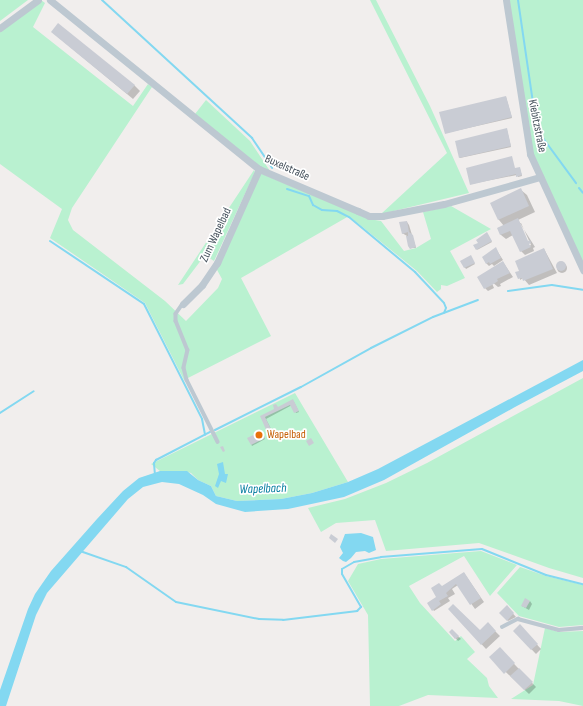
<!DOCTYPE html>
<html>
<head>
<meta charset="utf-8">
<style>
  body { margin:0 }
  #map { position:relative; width:583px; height:706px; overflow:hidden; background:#f1eeed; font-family:"Sofia Sans Condensed",sans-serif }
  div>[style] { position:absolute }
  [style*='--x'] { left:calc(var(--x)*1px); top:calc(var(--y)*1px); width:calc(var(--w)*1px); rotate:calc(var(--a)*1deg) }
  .green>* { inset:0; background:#b9f1d0 }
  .water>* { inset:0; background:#83d8f1 }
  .shadow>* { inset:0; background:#0003 }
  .round { border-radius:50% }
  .stream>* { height:2px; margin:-1px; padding:0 1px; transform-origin:1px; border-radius:1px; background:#83d8f1 }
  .building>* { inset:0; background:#c9ccd4 }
  .service>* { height:3.5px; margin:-1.75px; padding:0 1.75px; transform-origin:1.75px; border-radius:1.75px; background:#bdc8d1 }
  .minor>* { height:7px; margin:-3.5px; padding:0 3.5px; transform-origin:3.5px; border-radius:3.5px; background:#bdc8d1 }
  .dots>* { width:11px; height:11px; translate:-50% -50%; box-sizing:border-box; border:2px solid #fff; border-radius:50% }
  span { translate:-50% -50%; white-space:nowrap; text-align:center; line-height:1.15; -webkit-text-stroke:3.5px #fff; paint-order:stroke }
  .street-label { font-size:12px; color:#45515c }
  .food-label { font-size:12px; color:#c56008 }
  .left { translate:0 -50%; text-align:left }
  .water-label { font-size:13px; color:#057da0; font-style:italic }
</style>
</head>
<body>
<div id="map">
  <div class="green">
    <i style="clip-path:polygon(0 0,28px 0,0 21px)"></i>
    <i style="clip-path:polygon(41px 0,45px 3px,33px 27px,133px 106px,148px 84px,152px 87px,72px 208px,68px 220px,73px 230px,165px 301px,186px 321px,218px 288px,222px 279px,216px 268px,260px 173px,369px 219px,381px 221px,404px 251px,416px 248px,431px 239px,423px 212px,451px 206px,491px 229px,450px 251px,465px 278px,447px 286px,441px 285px,441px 289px,437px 292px,417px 271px,349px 216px,241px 278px,271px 336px,184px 380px,145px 303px,50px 238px,62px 209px,0 164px,0 31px)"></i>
    <i style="clip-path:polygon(370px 0,376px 0,430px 106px,469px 193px,381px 214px,447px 153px)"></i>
    <i style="clip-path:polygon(509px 0,583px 0,583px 264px,532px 152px)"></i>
    <i style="clip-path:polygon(206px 100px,250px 141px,270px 171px,260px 167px,195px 114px)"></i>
    <i style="clip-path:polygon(254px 170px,255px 172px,214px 261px,205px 255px,183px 284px,178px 285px)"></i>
    <i style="clip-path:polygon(583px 378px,583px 578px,549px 568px,479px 543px,386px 551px,375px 520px,336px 523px,321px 532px,308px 508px,345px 499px,386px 483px,427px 463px)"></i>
    <i style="clip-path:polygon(295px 393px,348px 482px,312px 493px,281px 499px,237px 501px,216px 496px,211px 486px,198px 480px,191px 473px,183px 471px,160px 471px,151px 464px)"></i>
    <i style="clip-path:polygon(481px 551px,517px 565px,490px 596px,464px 556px,409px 586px,420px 603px,455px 641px,461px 636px,475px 652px,467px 659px,487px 678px,489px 686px,498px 698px,428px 695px,399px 706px,370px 706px,368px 615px,348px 581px,358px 564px,381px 559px)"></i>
    <i style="clip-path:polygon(520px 567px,546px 576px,583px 585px,583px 625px,559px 627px,519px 616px,497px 593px)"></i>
    <i style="clip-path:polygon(545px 628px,559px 632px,583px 631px,583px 706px,559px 701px,511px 699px,533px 685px)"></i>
  </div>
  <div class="water">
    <i style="clip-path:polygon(583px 360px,583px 371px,515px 407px,384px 480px,344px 497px,288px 509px,245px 512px,216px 504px,203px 495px,179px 484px,162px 482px,143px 487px,128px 499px,47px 593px,36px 615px,6px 706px,0 706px,0 690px,28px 609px,35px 594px,51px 571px,97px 519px,123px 491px,139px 478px,160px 471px,187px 471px,198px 480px,211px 486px,216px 496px,237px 501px,281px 499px,312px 493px,348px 482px,378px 469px)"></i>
    <i style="clip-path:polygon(223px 462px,225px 474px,228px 474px,226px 483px,221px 481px,218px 488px,215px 486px,219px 474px,217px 464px)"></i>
    <i style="clip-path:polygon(361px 533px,373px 537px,376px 550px,369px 553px,365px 551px,356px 552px,351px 558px,346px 562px,343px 561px,339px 558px,343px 553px,340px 547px,345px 534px)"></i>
  </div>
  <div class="shadow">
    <i style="clip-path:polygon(52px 32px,134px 85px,140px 91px,133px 99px)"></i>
    <i style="clip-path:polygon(506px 97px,512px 118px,446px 133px)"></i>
    <i style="clip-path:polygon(507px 130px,511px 147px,460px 158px,456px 142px)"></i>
    <i style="clip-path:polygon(515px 169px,520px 169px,522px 176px,518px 177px,517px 175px,471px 184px)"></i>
    <i style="clip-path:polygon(evenodd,521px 190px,527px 195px,535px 212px,518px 220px,535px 247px,533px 248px,534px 251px,525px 255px,521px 251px,513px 235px,506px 239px,501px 235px,498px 228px,504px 226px,499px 220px,491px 204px,521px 190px,519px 223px,521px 223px,531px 245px,529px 246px,519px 223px)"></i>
    <i style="clip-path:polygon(407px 222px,409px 225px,416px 248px,411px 248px,407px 236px,402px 233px)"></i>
    <i style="clip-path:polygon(487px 234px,492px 242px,477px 250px,479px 243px)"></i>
    <i style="clip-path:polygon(496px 249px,503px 260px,494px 266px,492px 264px,489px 266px,486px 263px)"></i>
    <i style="clip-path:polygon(544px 249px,557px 273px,529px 285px,523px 278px,520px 280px,520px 271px)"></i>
    <i style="clip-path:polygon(471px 258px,475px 264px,466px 269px,461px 262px)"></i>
    <i style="clip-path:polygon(503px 262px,513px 277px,500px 284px,501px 286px,498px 287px,491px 281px,494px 288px,488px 291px,485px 288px)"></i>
    <i class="round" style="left:557px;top:263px;width:10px;height:10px"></i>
    <i style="clip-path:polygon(294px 402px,299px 412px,296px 413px,292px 405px,266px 419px,273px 433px,270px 434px,261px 417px)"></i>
    <i style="clip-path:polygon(263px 433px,265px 439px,252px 446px,251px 444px)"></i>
    <i style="clip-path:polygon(464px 573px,484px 602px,475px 609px,458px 585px,452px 589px,455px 594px,448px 598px,450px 601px,434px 611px,428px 603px,438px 597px,442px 587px)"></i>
    <i style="clip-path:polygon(530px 601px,532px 604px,529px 610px,522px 606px)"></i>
    <i style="clip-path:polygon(507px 607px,516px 617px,508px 621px,500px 613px)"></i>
    <i style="clip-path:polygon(449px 609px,480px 632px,488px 624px,500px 636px,486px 649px)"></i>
    <i style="clip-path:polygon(520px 626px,541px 649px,536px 654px,514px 631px)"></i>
    <i style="clip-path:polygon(452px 630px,461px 639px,458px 641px,450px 632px)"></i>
    <i style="clip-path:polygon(500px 649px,536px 687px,529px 694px,491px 658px)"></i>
  </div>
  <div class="stream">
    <i style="--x:102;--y:0;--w:204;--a:42.6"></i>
    <i style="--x:252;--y:138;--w:36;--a:56"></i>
    <i style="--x:518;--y:0;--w:131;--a:81.7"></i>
    <i style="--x:537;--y:130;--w:66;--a:53.7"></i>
    <i style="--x:579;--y:188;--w:6;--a:51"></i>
    <i style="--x:287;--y:189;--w:23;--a:18"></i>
    <i style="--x:309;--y:196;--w:10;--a:66"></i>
    <i style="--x:313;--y:205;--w:10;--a:29"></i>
    <i style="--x:322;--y:210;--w:15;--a:4"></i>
    <i style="--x:337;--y:211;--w:13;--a:27"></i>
    <i style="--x:349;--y:217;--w:86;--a:39.8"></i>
    <i style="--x:415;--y:272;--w:42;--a:46.9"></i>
    <i style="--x:444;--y:303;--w:5;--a:68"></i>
    <i style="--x:446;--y:308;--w:5;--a:112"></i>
    <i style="--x:50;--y:241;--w:113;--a:33.8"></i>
    <i style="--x:144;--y:304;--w:129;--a:63.2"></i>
    <i style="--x:202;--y:419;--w:16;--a:79"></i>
    <i style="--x:508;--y:291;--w:44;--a:-7.8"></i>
    <i style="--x:552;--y:285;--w:31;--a:9"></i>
    <i style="--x:0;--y:413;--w:40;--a:-32.9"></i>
    <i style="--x:215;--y:430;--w:96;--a:-26.6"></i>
    <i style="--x:301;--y:387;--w:80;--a:-29.1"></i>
    <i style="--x:371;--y:348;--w:69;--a:-26.6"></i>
    <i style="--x:433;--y:317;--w:48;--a:-20.7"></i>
    <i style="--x:155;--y:475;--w:12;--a:-95"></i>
    <i style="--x:154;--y:463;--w:4;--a:-56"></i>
    <i style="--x:156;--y:460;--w:61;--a:-27.4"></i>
    <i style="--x:80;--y:551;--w:49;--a:19.2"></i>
    <i style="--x:126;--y:567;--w:61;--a:35"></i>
    <i style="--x:176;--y:602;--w:85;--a:11.6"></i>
    <i style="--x:259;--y:619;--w:24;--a:2"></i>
    <i style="--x:283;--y:620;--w:75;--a:-6.9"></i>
    <i style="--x:357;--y:611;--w:6;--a:-45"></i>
    <i style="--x:361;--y:607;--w:38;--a:-120"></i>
    <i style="--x:342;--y:574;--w:5;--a:-90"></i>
    <i style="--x:342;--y:569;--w:14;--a:-30"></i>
    <i style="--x:354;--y:562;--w:27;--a:-10"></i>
    <i style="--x:381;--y:557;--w:101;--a:-4.5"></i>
    <i style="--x:482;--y:549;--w:69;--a:22.1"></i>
    <i style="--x:546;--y:575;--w:38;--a:14"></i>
  </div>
  <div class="building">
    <i style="clip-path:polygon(58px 23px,135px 85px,127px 94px,51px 32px)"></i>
    <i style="clip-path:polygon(506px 96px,512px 117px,445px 134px,439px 112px)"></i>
    <i style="clip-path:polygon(507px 128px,511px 146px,459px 158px,455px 141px)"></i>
    <i style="clip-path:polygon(512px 156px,515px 168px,520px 167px,522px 175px,516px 177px,516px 174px,470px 185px,466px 168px)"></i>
    <i style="clip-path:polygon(521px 188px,529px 206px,498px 220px,490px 203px)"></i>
    <i style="clip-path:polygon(518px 218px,528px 241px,530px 240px,531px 243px,529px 244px,531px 247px,520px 252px,510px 231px,500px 235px,497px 228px)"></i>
    <i style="clip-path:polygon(407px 221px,409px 232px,413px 235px,416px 247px,410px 249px,408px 246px,406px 236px,408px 236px,408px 232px,402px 234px,399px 222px)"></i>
    <i style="clip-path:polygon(487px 232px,492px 241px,476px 250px,473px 245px,478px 243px,476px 240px)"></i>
    <i style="clip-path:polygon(496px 247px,501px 258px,490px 264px,489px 262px,486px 264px,482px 257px)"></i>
    <i style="clip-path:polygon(544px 248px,553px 269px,523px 281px,522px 278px,518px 279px,515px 272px,519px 271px,515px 261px)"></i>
    <i style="clip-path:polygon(471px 255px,475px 263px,464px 268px,460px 261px)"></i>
    <i style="clip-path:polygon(503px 261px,510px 273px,497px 279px,498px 281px,492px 285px,484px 289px,477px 277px)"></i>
    <i class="round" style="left:556px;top:261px;width:10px;height:10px"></i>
    <i style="clip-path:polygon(293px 399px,299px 411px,294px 413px,290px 405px,265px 417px,272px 431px,268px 434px,260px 416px,274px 409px,273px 405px,276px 404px,278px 407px)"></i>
    <i style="clip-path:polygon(262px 431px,265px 438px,251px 445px,247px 438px)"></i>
    <i style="clip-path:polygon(311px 438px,314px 443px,309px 446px,306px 441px)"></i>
    <i style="clip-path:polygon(223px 446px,225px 451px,223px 452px,220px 447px)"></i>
    <i style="clip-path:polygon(331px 534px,338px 539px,335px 543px,329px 538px)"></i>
    <i style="clip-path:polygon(464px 572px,481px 598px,470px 605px,456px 584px,446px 593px,448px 596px,439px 601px,441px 604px,432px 611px,427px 603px,436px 597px,431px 588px,439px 583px,442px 586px)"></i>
    <i style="clip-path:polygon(525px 598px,530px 601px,526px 608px,521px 606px)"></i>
    <i style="clip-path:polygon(453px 604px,480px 630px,488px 622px,496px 631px,481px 645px,448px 609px)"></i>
    <i style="clip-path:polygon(507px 605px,514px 613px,507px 621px,499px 613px)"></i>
    <i style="clip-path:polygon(520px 624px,538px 644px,531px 650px,513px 631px)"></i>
    <i style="clip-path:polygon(452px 629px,459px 636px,455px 639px,449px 632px)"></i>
    <i style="clip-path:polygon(500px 647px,515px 663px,504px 674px,489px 657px)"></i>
    <i style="clip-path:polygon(519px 668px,533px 682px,524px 690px,510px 676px)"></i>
  </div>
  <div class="service">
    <i style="--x:183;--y:304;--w:12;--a:125"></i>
    <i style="--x:176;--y:314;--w:7;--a:90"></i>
    <i style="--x:176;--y:321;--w:31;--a:68"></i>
    <i style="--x:188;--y:350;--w:18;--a:103"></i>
    <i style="--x:184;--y:368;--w:12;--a:76"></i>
    <i style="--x:187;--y:380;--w:69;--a:63.4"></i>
    <i style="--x:502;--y:627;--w:18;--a:-27"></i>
    <i style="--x:518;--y:619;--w:42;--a:15"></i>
    <i style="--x:559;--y:630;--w:24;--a:-5"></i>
  </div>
  <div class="minor">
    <i style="--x:50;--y:0;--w:269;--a:39"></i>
    <i style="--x:259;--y:169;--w:108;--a:23"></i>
    <i style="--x:358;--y:211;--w:12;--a:24"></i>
    <i style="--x:369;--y:216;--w:13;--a:0"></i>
    <i style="--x:382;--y:216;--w:63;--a:-11"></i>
    <i style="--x:444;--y:204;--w:100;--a:-15.7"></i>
    <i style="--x:506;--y:0;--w:156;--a:81.1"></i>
    <i style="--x:530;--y:154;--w:128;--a:65.4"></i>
    <i style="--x:0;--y:28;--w:47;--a:-36.4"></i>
    <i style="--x:183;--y:304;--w:27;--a:-45"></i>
    <i style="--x:202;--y:285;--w:27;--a:-56"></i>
    <i style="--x:217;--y:263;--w:103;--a:-65.9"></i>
  </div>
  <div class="dots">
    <i style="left:259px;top:435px;background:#e8710a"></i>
  </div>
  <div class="street-label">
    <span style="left:537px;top:126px;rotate:79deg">Kiebitzstraße</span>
    <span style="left:287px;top:168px;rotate:24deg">Buxelstraße</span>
    <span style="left:216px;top:235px;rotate:-65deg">Zum Wapelbad</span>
  </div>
  <div class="food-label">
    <span class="left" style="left:267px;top:435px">Wapelbad</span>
  </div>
  <div class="water-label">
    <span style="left:263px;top:489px;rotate:-2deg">Wapelbach</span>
  </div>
</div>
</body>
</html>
